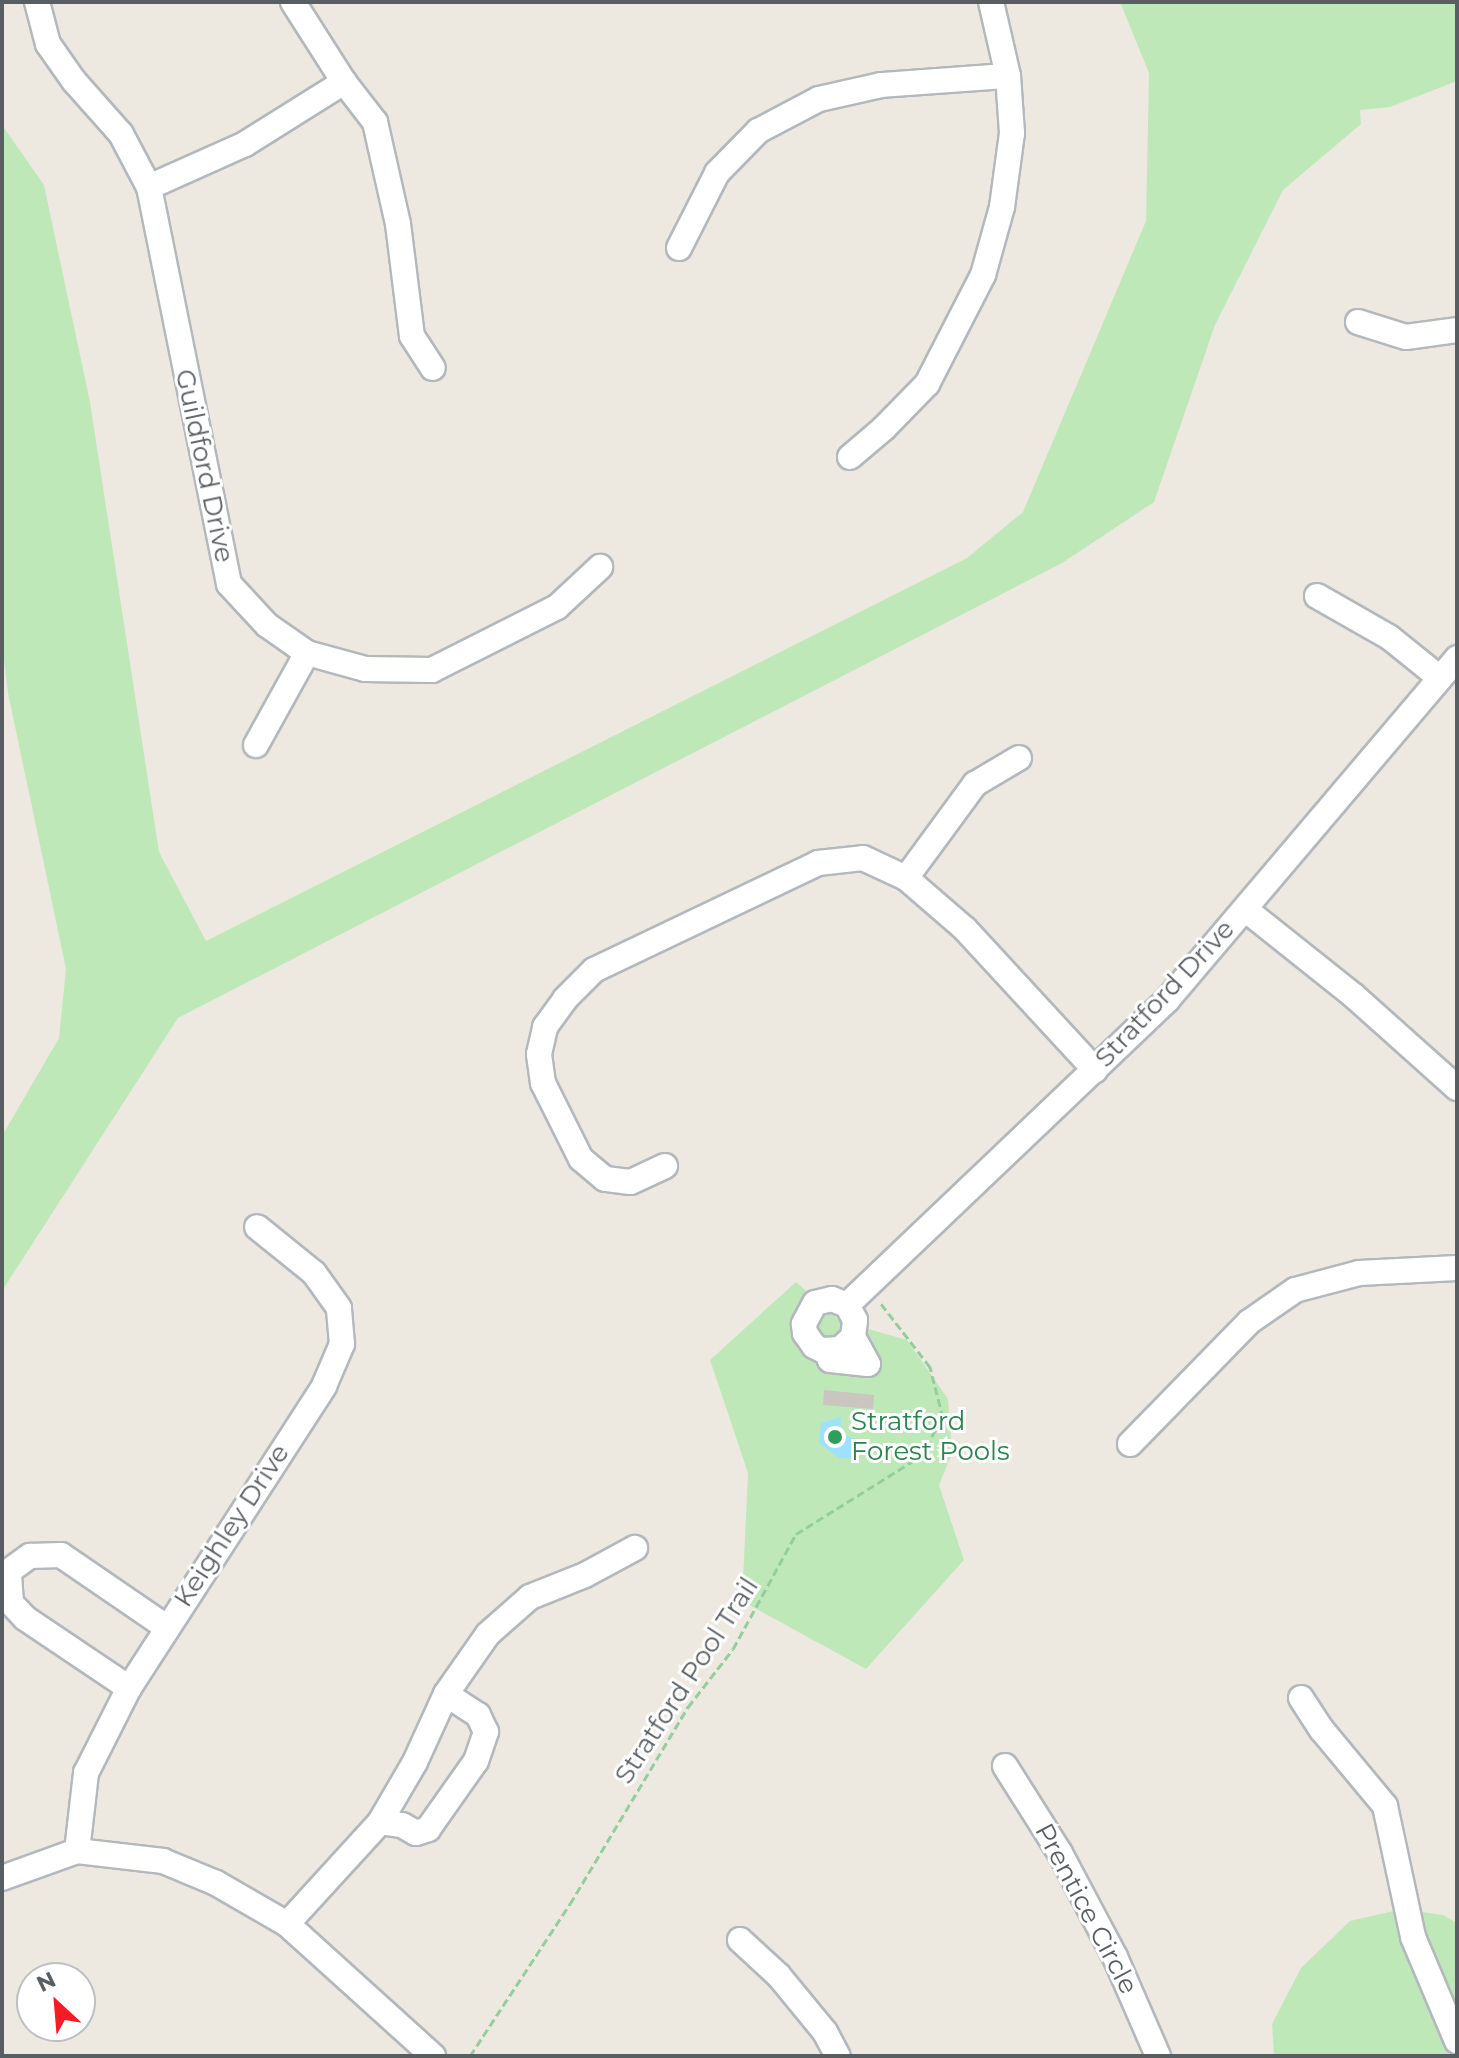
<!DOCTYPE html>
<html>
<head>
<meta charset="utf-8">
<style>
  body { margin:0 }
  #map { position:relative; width:1459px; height:2058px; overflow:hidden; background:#eee9e0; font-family:Montserrat,sans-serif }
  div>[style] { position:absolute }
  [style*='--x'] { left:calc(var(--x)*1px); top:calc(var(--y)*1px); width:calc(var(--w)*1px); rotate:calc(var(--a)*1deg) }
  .green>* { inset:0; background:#bfe8b9 }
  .water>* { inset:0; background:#9ee1ff }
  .building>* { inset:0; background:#cac5bf }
  .path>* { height:3px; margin-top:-1.5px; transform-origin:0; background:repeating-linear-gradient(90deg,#94ce9e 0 8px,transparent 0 12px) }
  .roads { filter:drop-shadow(2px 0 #b3b8bc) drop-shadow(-2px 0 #b3b8bc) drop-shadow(0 2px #b3b8bc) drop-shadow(0 -2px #b3b8bc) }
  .minor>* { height:24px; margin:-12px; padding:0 12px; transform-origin:12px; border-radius:12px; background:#fff }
  .dots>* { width:22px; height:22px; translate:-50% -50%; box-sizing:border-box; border:4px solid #fff; border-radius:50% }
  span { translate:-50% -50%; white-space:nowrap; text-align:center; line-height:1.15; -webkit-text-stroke:6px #fff; paint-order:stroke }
  .street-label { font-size:26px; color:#595e63 }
  .leisure-label { font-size:26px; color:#27864d }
  .left { translate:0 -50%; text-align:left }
  .frame { position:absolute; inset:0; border:4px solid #595e63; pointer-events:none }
  .north { position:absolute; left:16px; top:1962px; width:80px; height:80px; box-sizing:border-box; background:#fff; border:2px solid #bdbfc1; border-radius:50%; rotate:334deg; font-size:22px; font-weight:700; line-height:32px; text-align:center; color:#595e63 }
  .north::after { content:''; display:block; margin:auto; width:28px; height:36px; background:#f81b26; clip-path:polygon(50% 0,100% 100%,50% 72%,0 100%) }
</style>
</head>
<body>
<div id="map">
  <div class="green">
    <i style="clip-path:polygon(1120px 2px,1457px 2px,1457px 81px,1390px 107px,1360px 110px,1361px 124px,1283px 190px,1215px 325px,1154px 502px,1062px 563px,178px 1018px,2px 1291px,2px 1136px,59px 1038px,66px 969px,8px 693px,2px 644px,2px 125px,44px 185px,90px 402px,159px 852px,206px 941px,967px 558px,1023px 512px,1146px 221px,1149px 73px)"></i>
    <i style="clip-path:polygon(796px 1282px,840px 1321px,907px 1340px,948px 1399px,952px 1453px,939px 1485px,964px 1560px,866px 1669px,742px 1601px,748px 1473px,710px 1360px)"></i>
    <i style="clip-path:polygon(1402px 1909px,1443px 1915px,1457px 1923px,1457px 2056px,1274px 2056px,1272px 2024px,1301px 1968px,1350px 1921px)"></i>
  </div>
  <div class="water">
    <i style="clip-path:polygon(841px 1417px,840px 1433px,860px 1441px,857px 1459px,839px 1458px,819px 1443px,821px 1423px)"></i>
  </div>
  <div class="building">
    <i style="clip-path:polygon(824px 1390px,874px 1395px,873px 1409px,823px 1405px)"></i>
  </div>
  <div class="path">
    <i style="--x:470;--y:2056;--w:182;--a:-56.7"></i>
    <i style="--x:570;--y:1904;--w:230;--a:-59.1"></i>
    <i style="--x:688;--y:1707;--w:73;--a:-52.2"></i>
    <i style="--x:733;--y:1649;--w:131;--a:-61.3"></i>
    <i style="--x:796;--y:1534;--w:145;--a:-32"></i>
    <i style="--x:919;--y:1457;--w:46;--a:-58.4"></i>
    <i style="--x:943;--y:1418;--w:53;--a:-104.3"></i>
    <i style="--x:930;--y:1367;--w:83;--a:-127.7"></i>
  </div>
  <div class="roads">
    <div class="minor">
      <i style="--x:37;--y:2;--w:43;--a:75.3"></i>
      <i style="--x:48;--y:44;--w:45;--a:54.9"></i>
      <i style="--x:74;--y:81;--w:71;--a:48.4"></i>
      <i style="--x:121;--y:134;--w:60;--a:62.2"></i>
      <i style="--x:149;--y:187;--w:405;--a:78.6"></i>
      <i style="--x:229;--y:584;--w:56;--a:47.2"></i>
      <i style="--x:267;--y:625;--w:49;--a:35"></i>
      <i style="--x:307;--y:653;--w:60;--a:15.4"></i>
      <i style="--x:365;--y:669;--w:67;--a:0.9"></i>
      <i style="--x:432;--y:670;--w:140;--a:-26.7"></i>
      <i style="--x:557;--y:607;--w:59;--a:-42.9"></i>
      <i style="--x:293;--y:2;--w:95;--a:57.5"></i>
      <i style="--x:344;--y:82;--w:51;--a:52.2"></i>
      <i style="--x:375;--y:122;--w:105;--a:77.3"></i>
      <i style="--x:398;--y:224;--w:113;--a:82.9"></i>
      <i style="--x:412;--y:336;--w:38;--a:57"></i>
      <i style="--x:149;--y:187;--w:105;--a:-24.1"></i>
      <i style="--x:245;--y:144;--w:117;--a:-32.1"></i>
      <i style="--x:679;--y:248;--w:84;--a:-63.1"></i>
      <i style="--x:717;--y:173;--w:59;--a:-45.7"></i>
      <i style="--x:758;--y:131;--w:69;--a:-27.7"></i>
      <i style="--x:819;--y:99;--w:64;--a:-12.7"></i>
      <i style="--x:881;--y:85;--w:127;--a:-4.1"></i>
      <i style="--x:1358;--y:322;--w:50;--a:17.4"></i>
      <i style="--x:1406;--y:337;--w:51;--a:-7.8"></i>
      <i style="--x:850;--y:457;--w:45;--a:-40.5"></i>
      <i style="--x:884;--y:428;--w:62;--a:-45.7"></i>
      <i style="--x:927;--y:384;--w:123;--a:-62.8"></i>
      <i style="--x:983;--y:275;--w:71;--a:-74.4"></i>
      <i style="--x:1002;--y:207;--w:75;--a:-82.3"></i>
      <i style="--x:1012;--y:133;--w:57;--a:-94"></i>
      <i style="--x:1008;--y:76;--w:76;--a:-102.9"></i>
      <i style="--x:1317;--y:596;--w:83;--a:29.7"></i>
      <i style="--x:1389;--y:637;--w:65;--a:38.8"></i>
      <i style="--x:256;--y:745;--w:105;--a:-61"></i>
      <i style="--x:906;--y:878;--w:117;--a:-53.7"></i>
      <i style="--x:975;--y:784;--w:51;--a:-30.6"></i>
      <i style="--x:1245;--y:909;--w:139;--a:38.6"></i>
      <i style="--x:1354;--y:996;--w:138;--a:41.8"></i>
      <i style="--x:665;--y:1166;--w:38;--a:155"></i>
      <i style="--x:630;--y:1182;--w:25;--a:-173"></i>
      <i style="--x:605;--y:1179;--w:31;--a:-140"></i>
      <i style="--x:581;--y:1159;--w:85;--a:-116.6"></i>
      <i style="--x:543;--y:1083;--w:29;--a:-98"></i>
      <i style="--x:539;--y:1054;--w:28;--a:-77"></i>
      <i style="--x:545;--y:1027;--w:34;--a:-54"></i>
      <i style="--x:565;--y:999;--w:41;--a:-45"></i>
      <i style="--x:594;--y:970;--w:248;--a:-25.5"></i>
      <i style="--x:818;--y:863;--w:45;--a:-6.3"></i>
      <i style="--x:863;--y:858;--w:47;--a:24.9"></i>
      <i style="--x:906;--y:878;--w:78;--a:40.8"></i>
      <i style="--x:965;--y:929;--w:192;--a:47.3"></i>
      <i style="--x:847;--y:1305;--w:443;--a:-43.6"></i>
      <i style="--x:1168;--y:999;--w:447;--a:-49.7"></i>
      <i style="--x:831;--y:1351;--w:9;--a:96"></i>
      <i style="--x:830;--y:1360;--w:38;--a:6"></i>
      <i style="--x:868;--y:1364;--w:31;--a:-119"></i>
      <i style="--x:853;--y:1337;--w:17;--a:-83"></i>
      <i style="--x:855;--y:1320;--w:17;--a:-118"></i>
      <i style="--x:847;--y:1305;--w:16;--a:-158"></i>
      <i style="--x:832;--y:1299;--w:17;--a:167"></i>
      <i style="--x:815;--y:1303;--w:24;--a:118"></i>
      <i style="--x:804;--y:1324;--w:9;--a:84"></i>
      <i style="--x:805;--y:1333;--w:16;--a:55"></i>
      <i style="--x:814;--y:1346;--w:9;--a:27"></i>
      <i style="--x:822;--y:1350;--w:18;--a:-3"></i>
      <i style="--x:840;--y:1349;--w:18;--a:-43"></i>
      <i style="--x:1130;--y:1444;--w:170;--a:-45.7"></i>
      <i style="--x:1249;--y:1322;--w:56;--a:-34.8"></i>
      <i style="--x:1295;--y:1290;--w:66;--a:-14.9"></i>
      <i style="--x:1359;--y:1273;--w:98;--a:-2.9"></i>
      <i style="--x:129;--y:1688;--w:125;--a:-146.1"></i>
      <i style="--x:25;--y:1618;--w:21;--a:-133"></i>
      <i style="--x:11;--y:1603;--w:32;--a:-94"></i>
      <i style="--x:9;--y:1571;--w:26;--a:-36"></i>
      <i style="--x:30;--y:1556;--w:31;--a:-2"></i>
      <i style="--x:61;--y:1555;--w:127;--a:34.4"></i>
      <i style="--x:1301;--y:1698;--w:38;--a:57"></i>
      <i style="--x:1322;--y:1730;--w:99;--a:50.3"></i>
      <i style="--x:1385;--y:1806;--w:134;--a:77.9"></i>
      <i style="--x:1413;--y:1937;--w:113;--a:67.1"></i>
      <i style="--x:1005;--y:1766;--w:103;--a:57.7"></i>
      <i style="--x:1060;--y:1853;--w:118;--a:62.1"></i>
      <i style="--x:1115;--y:1957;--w:108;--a:66.5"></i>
      <i style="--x:380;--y:1822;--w:22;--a:8"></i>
      <i style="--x:402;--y:1825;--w:16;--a:30"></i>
      <i style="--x:416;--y:1833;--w:13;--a:-18"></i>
      <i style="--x:428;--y:1829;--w:83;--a:-54.8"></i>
      <i style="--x:476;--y:1761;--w:31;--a:-71"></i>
      <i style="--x:486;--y:1732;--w:19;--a:-115"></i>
      <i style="--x:478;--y:1715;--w:38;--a:-147"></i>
      <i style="--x:77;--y:1851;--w:79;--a:-83.4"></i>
      <i style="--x:86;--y:1773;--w:95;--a:-63.2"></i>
      <i style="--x:129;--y:1688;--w:359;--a:-57.1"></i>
      <i style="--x:324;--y:1386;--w:46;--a:-66.8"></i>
      <i style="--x:342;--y:1344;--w:36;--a:-95"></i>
      <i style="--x:339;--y:1308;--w:43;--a:-125.5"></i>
      <i style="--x:314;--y:1273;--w:73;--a:-141.1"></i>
      <i style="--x:2;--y:1878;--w:80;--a:-19.8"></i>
      <i style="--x:77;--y:1851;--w:87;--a:6.6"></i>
      <i style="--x:163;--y:1861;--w:57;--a:22.5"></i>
      <i style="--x:216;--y:1883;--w:82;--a:30"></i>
      <i style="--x:287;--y:1924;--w:197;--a:42.1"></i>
      <i style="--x:287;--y:1924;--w:138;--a:-47.6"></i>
      <i style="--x:380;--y:1822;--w:69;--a:-59.7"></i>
      <i style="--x:415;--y:1762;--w:75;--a:-65.5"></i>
      <i style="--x:446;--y:1694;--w:73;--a:-55"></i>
      <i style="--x:488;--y:1634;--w:56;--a:-41.4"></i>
      <i style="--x:530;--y:1597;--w:59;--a:-21.8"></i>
      <i style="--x:585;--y:1575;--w:57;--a:-28.4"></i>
      <i style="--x:740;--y:1940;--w:53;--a:42.7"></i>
      <i style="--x:779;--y:1976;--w:72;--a:50.6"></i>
      <i style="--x:825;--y:2032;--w:27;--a:62"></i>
    </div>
  </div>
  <div class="dots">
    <i style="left:835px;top:1437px;background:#2e9e5b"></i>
  </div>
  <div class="street-label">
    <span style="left:204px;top:466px;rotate:78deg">Guildford Drive</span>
    <span style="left:1165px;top:994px;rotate:-47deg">Stratford Drive</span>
    <span style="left:232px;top:1526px;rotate:-57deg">Keighley Drive</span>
    <span style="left:687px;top:1681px;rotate:-57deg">Stratford Pool Trail</span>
    <span style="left:1086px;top:1909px;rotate:62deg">Prentice Circle</span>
  </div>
  <div class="leisure-label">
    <span class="left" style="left:851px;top:1437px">Stratford<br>Forest Pools</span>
  </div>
  <div class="frame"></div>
  <div class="north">N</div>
</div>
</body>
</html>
